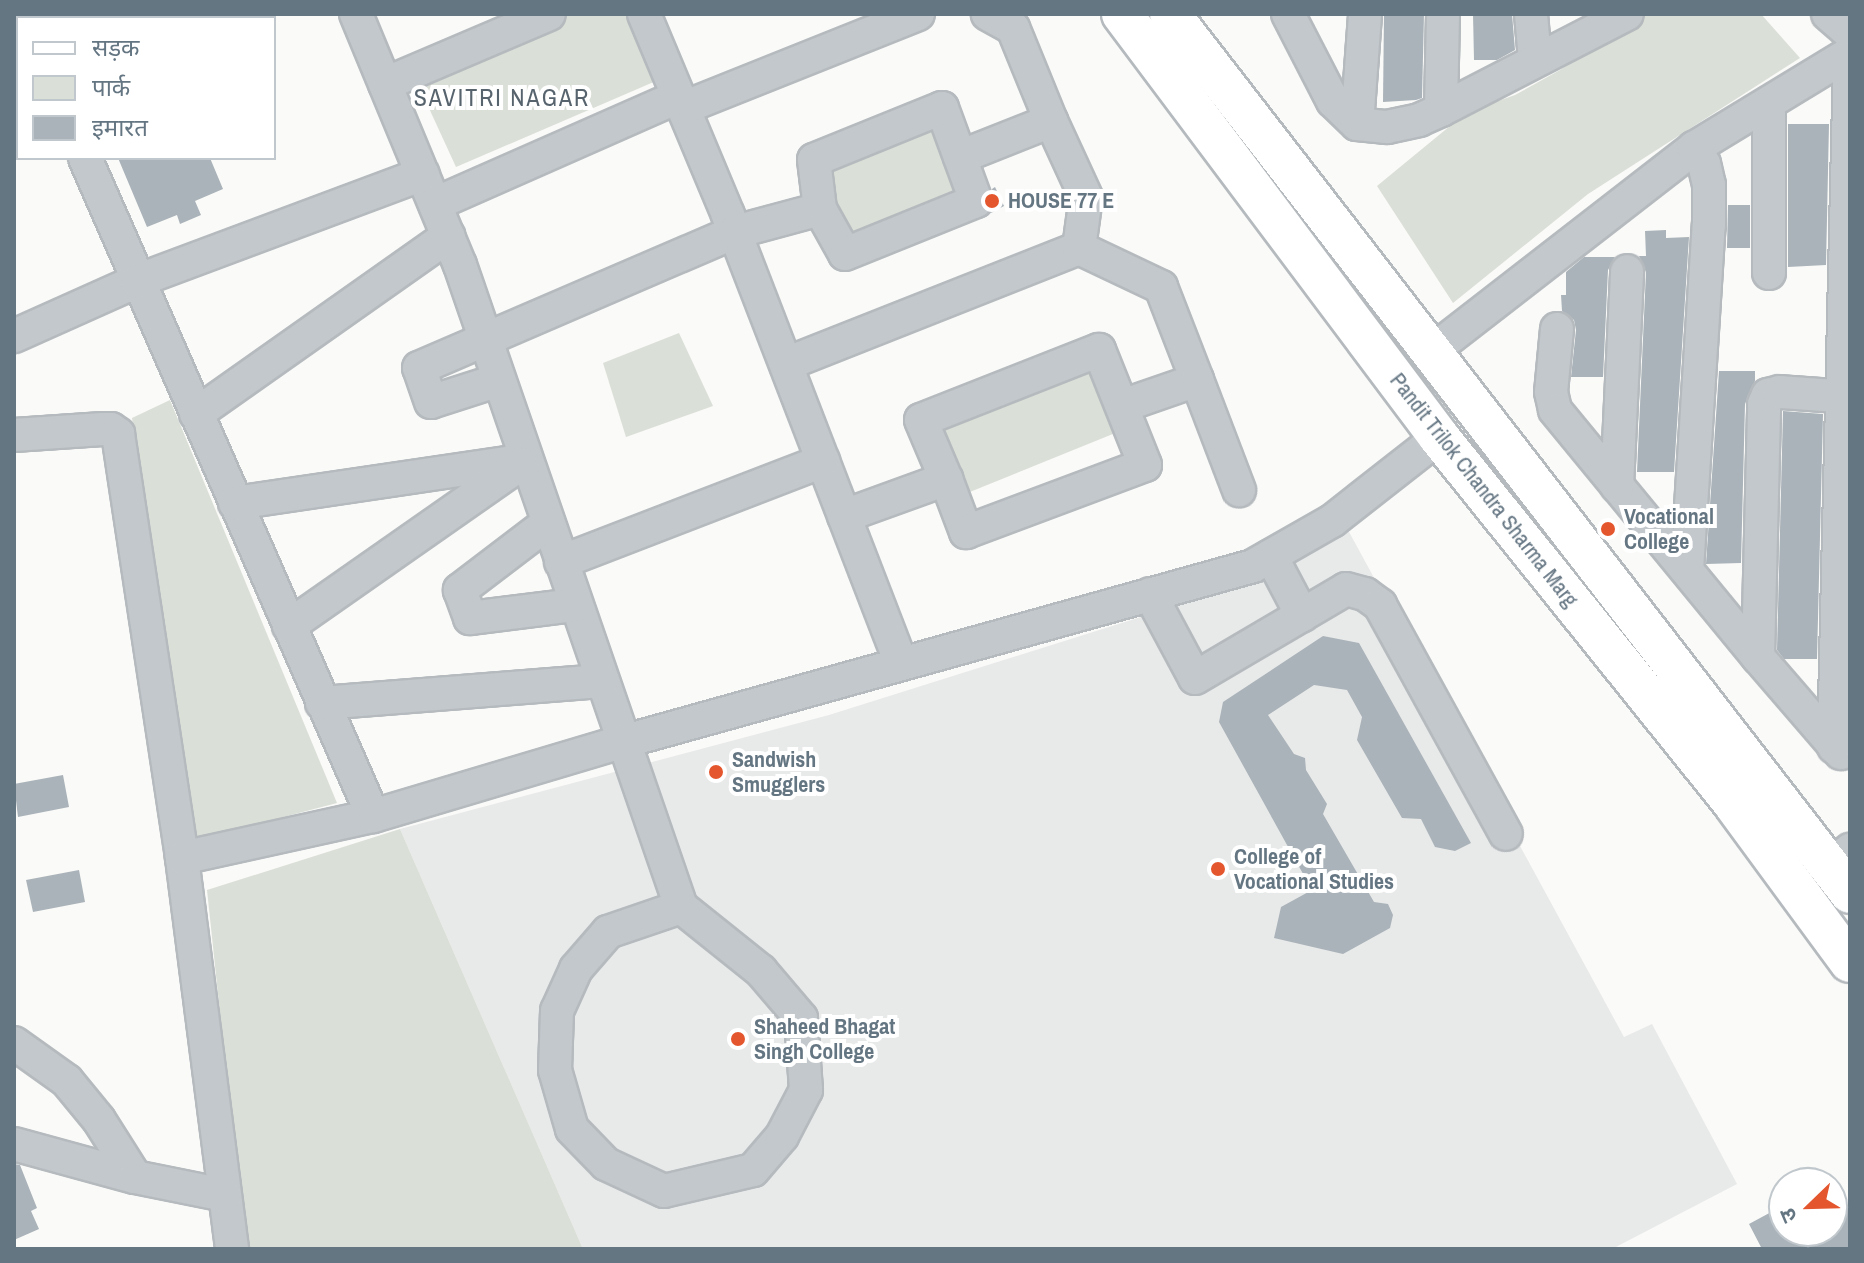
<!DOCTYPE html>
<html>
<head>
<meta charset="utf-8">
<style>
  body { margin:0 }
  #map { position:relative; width:1864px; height:1263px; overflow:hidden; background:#fafaf8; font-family:"Archivo Narrow","Noto Sans Devanagari",sans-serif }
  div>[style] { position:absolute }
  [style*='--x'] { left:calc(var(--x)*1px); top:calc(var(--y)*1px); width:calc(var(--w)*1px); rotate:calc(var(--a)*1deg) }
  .built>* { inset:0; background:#e8e9e9 }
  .green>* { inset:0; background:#dadfd7 }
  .building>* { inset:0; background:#aab3b9 }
  .roads { filter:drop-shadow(2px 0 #b5babe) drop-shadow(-2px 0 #b5babe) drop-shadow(0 2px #b5babe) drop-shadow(0 -2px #b5babe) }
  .minor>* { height:32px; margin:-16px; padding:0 16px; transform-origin:16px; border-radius:16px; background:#c3c8cc }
  .major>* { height:40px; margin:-20px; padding:0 20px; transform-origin:20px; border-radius:20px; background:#fff }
  .dots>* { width:22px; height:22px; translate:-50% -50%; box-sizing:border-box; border:4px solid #fff; border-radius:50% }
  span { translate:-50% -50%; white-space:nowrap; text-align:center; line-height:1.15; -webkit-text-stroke:8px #fff; paint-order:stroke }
  .poi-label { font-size:22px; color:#657683; font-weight:700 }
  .left { translate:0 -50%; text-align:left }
  .street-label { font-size:22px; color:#657683 }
  .neighbourhood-label { font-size:24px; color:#57646e; letter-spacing:2px }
  .frame { position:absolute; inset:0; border:16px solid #657683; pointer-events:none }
  .legend { position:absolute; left:16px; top:16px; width:260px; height:144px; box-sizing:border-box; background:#fff; border:2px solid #c1c8cd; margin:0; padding:10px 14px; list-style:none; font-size:24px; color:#657683 }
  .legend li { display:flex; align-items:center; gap:16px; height:40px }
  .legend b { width:40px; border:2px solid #c1c8cd }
  .north { position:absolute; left:1768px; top:1167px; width:80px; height:80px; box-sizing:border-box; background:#fff; border:2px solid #c1c8cd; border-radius:50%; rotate:247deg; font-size:22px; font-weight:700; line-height:32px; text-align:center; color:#657683 }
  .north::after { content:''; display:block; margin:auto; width:28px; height:36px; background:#e4572e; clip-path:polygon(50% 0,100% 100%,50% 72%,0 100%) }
</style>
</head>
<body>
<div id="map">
  <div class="built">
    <i style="clip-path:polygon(1348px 530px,1624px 1037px,1652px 1024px,1737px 1184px,1612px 1249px,583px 1249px,400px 829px,829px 715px,1271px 576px)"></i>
  </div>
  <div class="green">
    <i style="clip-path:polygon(508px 14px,630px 14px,656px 81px,456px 167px,405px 56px)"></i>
    <i style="clip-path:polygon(1645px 14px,1761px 14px,1800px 58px,1588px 194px,1453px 303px,1377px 186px,1467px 112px,1515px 95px,1560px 70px)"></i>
    <i style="clip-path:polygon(942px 108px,975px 188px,847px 240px,814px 160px)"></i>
    <i style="clip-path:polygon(679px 333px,713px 406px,626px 437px,603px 363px)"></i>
    <i style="clip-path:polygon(1099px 350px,1135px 425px,955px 498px,921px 420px)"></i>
    <i style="clip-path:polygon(170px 400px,337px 803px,195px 840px,132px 418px)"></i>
    <i style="clip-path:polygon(400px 829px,583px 1249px,245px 1249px,207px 890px)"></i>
  </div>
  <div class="building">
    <i style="clip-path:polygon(1384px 14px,1424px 14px,1422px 98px,1416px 100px,1383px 102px)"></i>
    <i style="clip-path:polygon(1473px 14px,1512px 14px,1515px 50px,1497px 60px,1474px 60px)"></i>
    <i style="clip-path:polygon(1788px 124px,1829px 124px,1826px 265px,1788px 267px)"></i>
    <i style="clip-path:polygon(118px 158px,210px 158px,223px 189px,195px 201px,201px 215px,180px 224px,177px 215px,147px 227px)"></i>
    <i style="clip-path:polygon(995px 187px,1004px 206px,991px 213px,995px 203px,992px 189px)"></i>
    <i style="clip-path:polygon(1728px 205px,1750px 205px,1750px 248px,1727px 248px)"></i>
    <i style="clip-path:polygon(1666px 230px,1666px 238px,1689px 237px,1674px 472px,1637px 472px,1646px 272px,1639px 256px,1646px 256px,1645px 231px)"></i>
    <i style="clip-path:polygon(1584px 257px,1615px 257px,1608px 270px,1603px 377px,1571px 377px,1576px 330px,1574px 320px,1562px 311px,1561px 295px,1566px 295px,1566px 272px)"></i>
    <i style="clip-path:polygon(1719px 371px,1755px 371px,1755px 381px,1745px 404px,1741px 563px,1706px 564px)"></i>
    <i style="clip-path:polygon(1783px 411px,1823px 414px,1817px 659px,1784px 659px,1777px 650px)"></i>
    <i style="clip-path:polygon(1323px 636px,1359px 643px,1471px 843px,1455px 851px,1435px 847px,1421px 819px,1402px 818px,1357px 740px,1362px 717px,1347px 690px,1314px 685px,1268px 715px,1294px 754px,1305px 758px,1306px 770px,1327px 804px,1323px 814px,1374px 902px,1388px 904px,1393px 915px,1390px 928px,1343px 954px,1274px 938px,1281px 907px,1312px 890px,1219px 722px,1223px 702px)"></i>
    <i style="clip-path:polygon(63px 775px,69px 807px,18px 817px,14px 784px)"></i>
    <i style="clip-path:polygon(79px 870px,85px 902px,33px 912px,26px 880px)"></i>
    <i style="clip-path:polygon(14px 1164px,20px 1165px,37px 1208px,31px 1211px,39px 1229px,14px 1240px)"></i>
    <i style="clip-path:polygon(1832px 1176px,1850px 1210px,1850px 1249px,1762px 1249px,1749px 1224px,1784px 1205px,1784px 1231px,1832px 1231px)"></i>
  </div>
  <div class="roads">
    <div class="minor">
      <i style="--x:23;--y:14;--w:4;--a:76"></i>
      <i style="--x:356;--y:14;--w:272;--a:67.5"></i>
      <i style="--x:460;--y:265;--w:679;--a:71"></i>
      <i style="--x:681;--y:907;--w:77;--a:161.1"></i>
      <i style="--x:608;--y:932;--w:49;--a:130.9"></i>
      <i style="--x:576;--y:969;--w:46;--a:114.3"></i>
      <i style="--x:557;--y:1011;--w:59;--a:91.9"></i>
      <i style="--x:555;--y:1070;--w:61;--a:73.9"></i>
      <i style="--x:572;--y:1129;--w:49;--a:45.8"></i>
      <i style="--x:606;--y:1164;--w:64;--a:25"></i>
      <i style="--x:664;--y:1191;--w:91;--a:-13.3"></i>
      <i style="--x:753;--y:1170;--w:45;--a:-49.5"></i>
      <i style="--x:782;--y:1136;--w:52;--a:-62.4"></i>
      <i style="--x:806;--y:1090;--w:72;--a:-94"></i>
      <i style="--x:801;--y:1018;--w:62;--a:-130.4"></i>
      <i style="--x:761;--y:971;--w:102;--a:-141.3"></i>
      <i style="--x:644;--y:14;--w:218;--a:67.3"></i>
      <i style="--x:728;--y:215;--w:480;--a:68.9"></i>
      <i style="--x:1288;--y:14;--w:98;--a:62.7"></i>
      <i style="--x:1333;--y:101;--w:33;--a:44"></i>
      <i style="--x:1357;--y:124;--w:30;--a:6"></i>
      <i style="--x:1387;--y:127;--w:33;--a:-12"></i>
      <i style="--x:1419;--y:120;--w:24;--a:-24"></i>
      <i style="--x:1441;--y:110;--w:96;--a:-88.8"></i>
      <i style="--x:1531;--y:14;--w:46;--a:85"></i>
      <i style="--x:1828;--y:14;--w:29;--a:41"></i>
      <i style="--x:125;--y:18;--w:12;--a:-20"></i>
      <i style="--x:14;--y:59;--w:4;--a:-27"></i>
      <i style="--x:385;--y:84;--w:178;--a:-23.1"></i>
      <i style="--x:683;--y:108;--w:253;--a:-21.8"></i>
      <i style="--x:1441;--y:110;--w:209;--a:-27.3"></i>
      <i style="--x:1357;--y:124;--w:110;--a:-85.8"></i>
      <i style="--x:960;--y:157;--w:98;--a:-21.6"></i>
      <i style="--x:1051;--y:121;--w:100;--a:-112.2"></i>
      <i style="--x:1013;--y:28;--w:29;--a:-151"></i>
      <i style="--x:85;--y:158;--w:718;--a:66.36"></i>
      <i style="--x:435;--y:204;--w:266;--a:-23.8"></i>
      <i style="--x:1079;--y:248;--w:91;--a:25.4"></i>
      <i style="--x:1161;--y:287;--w:100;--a:68.8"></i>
      <i style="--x:1197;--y:380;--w:79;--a:160.9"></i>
      <i style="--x:1769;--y:273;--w:170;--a:-90"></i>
      <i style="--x:1557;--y:329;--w:63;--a:95.4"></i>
      <i style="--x:1551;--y:392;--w:18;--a:77"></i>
      <i style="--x:1555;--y:410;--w:320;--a:50.6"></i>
      <i style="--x:1758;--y:657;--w:127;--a:49.2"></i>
      <i style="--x:14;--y:336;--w:135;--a:-24.1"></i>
      <i style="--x:137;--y:281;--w:305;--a:-20.5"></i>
      <i style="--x:1431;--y:352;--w:333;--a:-37.8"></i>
      <i style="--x:1694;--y:148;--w:183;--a:-31.3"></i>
      <i style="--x:786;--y:364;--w:315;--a:-21.6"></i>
      <i style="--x:1079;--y:248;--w:51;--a:-82.2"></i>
      <i style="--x:1086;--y:197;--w:84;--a:-114.7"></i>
      <i style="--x:499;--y:380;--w:71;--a:162.1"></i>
      <i style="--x:431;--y:402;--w:36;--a:-109"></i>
      <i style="--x:419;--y:368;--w:344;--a:-23.3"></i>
      <i style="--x:735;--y:232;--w:88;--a:-15.1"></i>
      <i style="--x:820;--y:209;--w:51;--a:60.9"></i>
      <i style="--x:845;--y:254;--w:141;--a:-22"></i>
      <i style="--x:976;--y:201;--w:99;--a:-110.1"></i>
      <i style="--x:942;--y:108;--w:138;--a:157.9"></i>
      <i style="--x:814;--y:160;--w:49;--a:83"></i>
      <i style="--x:1197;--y:380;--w:118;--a:69.1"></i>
      <i style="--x:196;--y:414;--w:309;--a:-35.2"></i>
      <i style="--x:14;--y:435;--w:89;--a:-3.9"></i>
      <i style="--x:103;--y:429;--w:8;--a:0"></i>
      <i style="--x:111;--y:429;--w:9;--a:36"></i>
      <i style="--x:118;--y:434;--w:429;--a:81.4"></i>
      <i style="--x:182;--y:858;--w:394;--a:82.7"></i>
      <i style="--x:1617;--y:486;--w:215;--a:-87.3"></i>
      <i style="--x:235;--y:503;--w:294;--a:-8.4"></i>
      <i style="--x:844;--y:516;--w:109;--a:-19.9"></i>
      <i style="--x:946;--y:479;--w:57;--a:69.3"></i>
      <i style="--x:966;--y:532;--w:191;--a:-20.5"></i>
      <i style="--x:1145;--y:465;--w:124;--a:-111.8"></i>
      <i style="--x:1099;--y:350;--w:191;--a:158.5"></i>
      <i style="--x:921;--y:420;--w:64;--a:67"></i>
      <i style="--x:548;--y:523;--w:111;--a:142.7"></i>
      <i style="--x:460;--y:590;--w:30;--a:70"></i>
      <i style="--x:470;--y:618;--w:106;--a:-7.1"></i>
      <i style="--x:1271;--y:556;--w:67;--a:62.3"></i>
      <i style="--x:561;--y:562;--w:281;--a:-21.1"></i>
      <i style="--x:1687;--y:570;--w:346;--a:-86.4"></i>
      <i style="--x:1709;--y:225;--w:40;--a:-90"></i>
      <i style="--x:1709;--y:185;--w:22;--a:-103"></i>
      <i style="--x:1704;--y:164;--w:19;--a:-122"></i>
      <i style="--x:1150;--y:594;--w:95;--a:61.8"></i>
      <i style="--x:1195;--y:678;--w:175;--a:-30.5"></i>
      <i style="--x:1346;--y:589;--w:20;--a:15"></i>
      <i style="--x:1365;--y:594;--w:19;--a:36"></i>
      <i style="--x:1380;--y:605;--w:261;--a:61.2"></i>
      <i style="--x:289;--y:626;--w:282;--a:-35"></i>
      <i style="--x:1758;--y:657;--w:253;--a:-88.6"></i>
      <i style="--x:1764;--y:404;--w:10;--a:-66"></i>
      <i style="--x:1768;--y:395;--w:12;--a:-14"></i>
      <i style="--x:1780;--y:392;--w:70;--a:4.1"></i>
      <i style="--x:322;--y:703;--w:280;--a:-4.5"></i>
      <i style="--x:1834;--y:747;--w:689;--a:-88.67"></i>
      <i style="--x:182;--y:858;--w:196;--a:-12.4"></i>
      <i style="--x:373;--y:816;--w:260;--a:-16.6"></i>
      <i style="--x:622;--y:742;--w:655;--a:-15.58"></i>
      <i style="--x:1253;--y:566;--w:91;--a:-29.7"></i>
      <i style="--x:1332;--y:521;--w:136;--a:-38.1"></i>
      <i style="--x:1830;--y:866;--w:26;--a:-39"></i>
      <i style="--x:14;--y:1043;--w:65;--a:35.6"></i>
      <i style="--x:67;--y:1081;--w:50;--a:50.6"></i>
      <i style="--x:99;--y:1120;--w:67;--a:57.7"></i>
      <i style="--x:14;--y:1144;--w:125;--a:15.3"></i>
      <i style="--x:135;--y:1177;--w:91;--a:11.4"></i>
    </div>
    <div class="major">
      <i style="--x:1122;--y:14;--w:529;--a:53.15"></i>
      <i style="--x:1439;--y:437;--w:474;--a:51.2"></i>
      <i style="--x:1736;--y:807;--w:192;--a:53.7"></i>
      <i style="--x:1170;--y:14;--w:1111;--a:52.27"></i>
    </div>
  </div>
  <div class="dots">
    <i style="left:992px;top:201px;background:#e4572e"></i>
    <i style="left:1608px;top:529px;background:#e4572e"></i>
    <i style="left:716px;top:772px;background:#e4572e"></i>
    <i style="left:1218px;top:869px;background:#e4572e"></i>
    <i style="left:738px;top:1039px;background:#e4572e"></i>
  </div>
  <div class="poi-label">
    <span class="left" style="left:1008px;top:201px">HOUSE 77 E</span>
    <span class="left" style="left:1624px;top:529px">Vocational<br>College</span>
    <span class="left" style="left:732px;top:772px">Sandwish<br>Smugglers</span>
    <span class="left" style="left:1234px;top:869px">College of<br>Vocational Studies</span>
    <span class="left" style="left:754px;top:1039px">Shaheed Bhagat<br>Singh College</span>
  </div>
  <div class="street-label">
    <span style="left:1484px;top:490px;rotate:52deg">Pandit Trilok Chandra Sharma Marg</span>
  </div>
  <div class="neighbourhood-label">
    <span style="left:502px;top:98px">SAVITRI NAGAR</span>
  </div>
  <div class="frame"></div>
  <ul class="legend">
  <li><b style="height:10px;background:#fff"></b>सड़क</li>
  <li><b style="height:22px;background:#dadfd7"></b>पार्क</li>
  <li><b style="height:22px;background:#aab3b9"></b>इमारत</li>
  </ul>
  <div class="north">उ</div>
</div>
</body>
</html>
